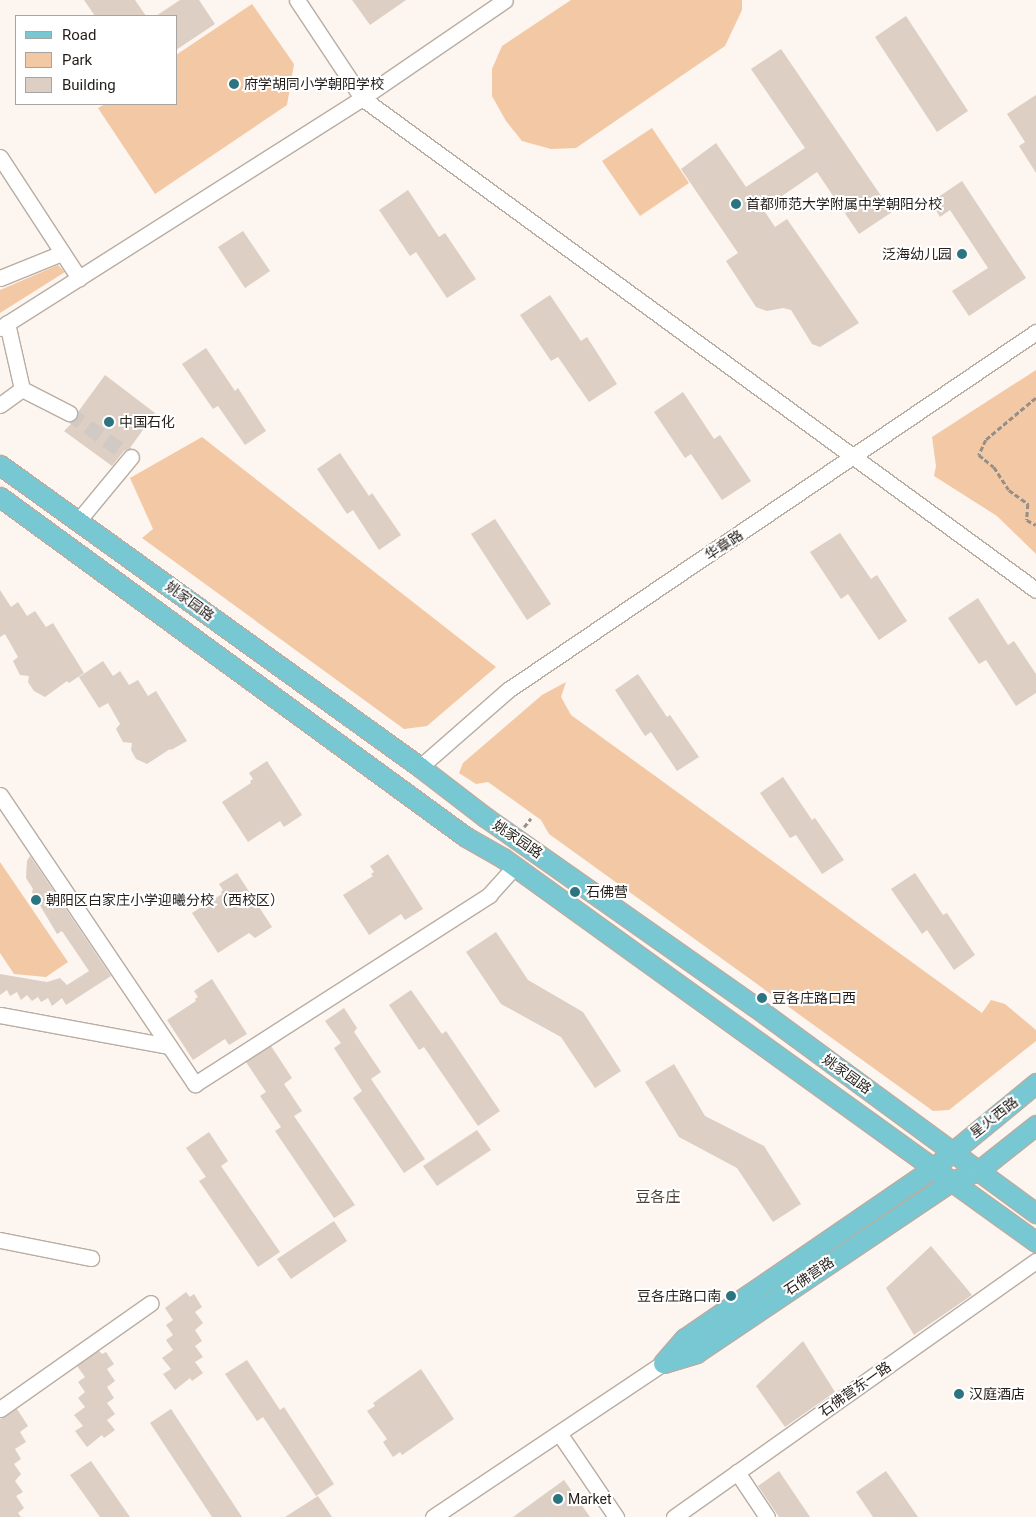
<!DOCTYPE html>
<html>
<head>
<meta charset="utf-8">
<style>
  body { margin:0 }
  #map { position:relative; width:1036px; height:1517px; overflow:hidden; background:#fdf5ef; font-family:Roboto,"Noto Sans SC",sans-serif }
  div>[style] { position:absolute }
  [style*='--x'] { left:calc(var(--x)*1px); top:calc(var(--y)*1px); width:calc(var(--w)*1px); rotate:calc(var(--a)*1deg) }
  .green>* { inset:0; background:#f3c8a4 }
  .building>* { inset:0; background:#ddcfc4 }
  .minor-tunnel>* { height:15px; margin-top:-7.5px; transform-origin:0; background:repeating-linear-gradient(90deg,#d1cac4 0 15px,transparent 0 23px) }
  .path>* { height:2.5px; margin-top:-1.25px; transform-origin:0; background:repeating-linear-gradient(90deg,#958f8a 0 5px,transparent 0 7.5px) }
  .roads { filter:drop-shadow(1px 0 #b9ada2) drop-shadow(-1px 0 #b9ada2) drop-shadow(0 1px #b9ada2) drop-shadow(0 -1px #b9ada2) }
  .minor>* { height:15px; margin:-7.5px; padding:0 7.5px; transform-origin:7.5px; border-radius:7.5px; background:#fff }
  .major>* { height:19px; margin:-9.5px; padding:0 9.5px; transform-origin:9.5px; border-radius:9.5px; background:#78c8d3 }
  .dots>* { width:14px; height:14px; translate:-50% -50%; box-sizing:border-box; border:2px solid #fff; border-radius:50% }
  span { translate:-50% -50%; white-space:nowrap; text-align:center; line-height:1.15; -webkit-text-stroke:4px #fff; paint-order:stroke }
  .poi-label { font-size:14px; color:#231e1a }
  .left { translate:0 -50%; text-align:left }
  .right { translate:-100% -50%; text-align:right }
  .street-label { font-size:14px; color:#231e1a }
  .neighbourhood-label { font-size:15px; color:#4b4037 }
  .legend { position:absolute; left:15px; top:15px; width:162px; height:90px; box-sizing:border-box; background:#fff; border:1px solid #a7a5a3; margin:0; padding:6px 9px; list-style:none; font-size:15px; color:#231e1a }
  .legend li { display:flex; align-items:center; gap:10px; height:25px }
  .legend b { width:25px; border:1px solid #a7a5a3 }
</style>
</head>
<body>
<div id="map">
  <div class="green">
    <i style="clip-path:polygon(571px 0,742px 0,742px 10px,725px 46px,576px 148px,551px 149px,522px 141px,506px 121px,492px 96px,492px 69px,502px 46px)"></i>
    <i style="clip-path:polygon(252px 4px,294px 64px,287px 105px,155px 194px,98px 108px,105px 104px,176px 104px,176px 55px)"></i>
    <i style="clip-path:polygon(652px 128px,689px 183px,640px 216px,602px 161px)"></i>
    <i style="clip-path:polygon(58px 265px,65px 272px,0 313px,0 290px)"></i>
    <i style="clip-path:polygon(1036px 370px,1036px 554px,997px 516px,934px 476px,936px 466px,932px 437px)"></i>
    <i style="clip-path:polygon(202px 437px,496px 667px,427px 726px,404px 729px,142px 538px,153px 529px,130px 478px)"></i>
    <i style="clip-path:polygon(566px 682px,561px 697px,571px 715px,982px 1013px,991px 1000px,1005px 1004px,1036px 1030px,1036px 1041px,949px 1110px,933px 1111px,549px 834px,541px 820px,488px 782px,476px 784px,459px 773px,463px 763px,542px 695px)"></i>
    <i style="clip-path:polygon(0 862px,68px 962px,46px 977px,14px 974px,0 953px)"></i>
  </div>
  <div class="building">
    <i style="clip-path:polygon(84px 0,135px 0,146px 16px,95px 16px)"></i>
    <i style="clip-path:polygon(180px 0,199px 0,215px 24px,176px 50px,176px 16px,156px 16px)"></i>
    <i style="clip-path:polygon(352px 0,406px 0,370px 25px)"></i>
    <i style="clip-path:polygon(906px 16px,968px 111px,937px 132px,875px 37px)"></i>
    <i style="clip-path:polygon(781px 49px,892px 212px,859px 234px,817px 172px,763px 209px,775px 227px,787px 219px,859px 323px,820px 347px,812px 344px,791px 310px,783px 308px,767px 311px,756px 307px,726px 261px,738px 253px,681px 169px,716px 143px,746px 187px,805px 148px,751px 69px)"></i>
    <i style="clip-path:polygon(1036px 95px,1036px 173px,1019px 146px,1025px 142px,1007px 114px)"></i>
    <i style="clip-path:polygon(962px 181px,1026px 278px,969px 316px,952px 291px,988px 268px,950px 210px,940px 217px,931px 202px)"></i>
    <i style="clip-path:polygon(408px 190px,439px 237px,445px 233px,476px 279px,447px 298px,416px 252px,410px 256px,379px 210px)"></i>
    <i style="clip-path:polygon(243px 231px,270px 271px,245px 288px,218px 247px)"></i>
    <i style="clip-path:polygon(550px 295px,581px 341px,587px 337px,617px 384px,589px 402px,558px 357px,551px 361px,520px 315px)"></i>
    <i style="clip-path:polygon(206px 348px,235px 391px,238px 388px,266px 431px,245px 445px,218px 406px,213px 409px,182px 364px)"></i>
    <i style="clip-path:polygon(105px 375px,155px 413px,130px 448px,124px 451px,112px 466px,64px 431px,77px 418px,78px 412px)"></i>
    <i style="clip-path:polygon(683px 392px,714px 439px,720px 435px,751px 481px,722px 500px,691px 454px,685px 458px,654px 412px)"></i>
    <i style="clip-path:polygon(340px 453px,369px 496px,372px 493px,401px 535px,379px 550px,353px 510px,347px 514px,317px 469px)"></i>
    <i style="clip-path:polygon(495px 519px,551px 604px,527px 620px,471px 534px)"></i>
    <i style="clip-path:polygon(840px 533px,871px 579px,877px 575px,907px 621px,879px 640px,848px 594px,841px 599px,810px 552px)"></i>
    <i style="clip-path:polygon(0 590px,11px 607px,18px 602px,27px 616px,35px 611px,46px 627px,53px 623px,84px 673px,69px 683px,67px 681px,45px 697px,34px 691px,28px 682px,29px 676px,20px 675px,13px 661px,18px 657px,5px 634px,0 637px)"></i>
    <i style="clip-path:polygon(978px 598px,1008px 645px,1014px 641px,1036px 674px,1036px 693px,1016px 706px,986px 660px,979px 664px,948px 618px)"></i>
    <i style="clip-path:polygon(103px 661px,113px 676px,120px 671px,129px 685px,138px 680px,148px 696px,156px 691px,187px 741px,171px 750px,170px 749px,147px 764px,136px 759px,131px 750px,132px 743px,123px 742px,116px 729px,120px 724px,108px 703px,99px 708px,79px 677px)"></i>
    <i style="clip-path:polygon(638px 674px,667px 717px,670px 715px,699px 757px,677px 771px,651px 732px,645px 736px,615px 690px)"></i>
    <i style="clip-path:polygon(267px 761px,302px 815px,284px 827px,280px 821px,248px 842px,222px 802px,251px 783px,250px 781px,253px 779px,249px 773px)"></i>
    <i style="clip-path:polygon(783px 777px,812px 820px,815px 818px,844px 860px,822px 874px,796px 835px,790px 838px,760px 793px)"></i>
    <i style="clip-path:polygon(388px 854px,423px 909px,405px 920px,401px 914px,369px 935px,343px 895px,373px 876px,371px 874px,374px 872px,370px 866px)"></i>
    <i style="clip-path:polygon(30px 856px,111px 976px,66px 1005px,62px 998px,52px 1006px,48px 998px,41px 1002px,38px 997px,32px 1001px,27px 995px,21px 1000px,17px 992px,10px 996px,7px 990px,0 995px,0 974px,47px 982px,60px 978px,67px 985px,89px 971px,62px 931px,57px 934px,32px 892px,33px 889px,26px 878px,27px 861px)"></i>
    <i style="clip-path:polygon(237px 873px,272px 927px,255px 938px,249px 933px,218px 953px,192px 913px,222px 894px,221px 892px,223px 890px,219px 884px)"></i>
    <i style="clip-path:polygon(915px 873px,943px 915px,947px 913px,975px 955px,954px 970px,927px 930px,922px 934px,891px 889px)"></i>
    <i style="clip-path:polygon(496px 932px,528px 980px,583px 1012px,621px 1071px,595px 1088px,561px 1037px,501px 1004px,466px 952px)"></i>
    <i style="clip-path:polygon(212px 979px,247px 1034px,229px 1045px,225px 1039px,193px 1060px,167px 1020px,196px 1001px,195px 999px,198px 997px,194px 991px)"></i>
    <i style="clip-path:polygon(411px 990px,442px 1034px,446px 1031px,500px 1111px,478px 1126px,424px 1047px,419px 1050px,389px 1005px)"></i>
    <i style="clip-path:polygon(344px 1008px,357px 1028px,354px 1032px,381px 1072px,371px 1079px,425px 1159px,404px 1173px,353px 1098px,362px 1091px,334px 1048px,341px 1043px,325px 1021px)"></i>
    <i style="clip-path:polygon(271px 1046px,292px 1078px,284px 1084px,302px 1111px,294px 1116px,355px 1205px,334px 1218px,275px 1131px,281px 1127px,260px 1096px,266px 1092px,246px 1062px)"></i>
    <i style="clip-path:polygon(674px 1064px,705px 1116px,764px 1146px,801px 1204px,773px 1222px,737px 1168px,679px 1137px,645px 1082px)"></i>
    <i style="clip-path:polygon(477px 1130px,491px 1150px,437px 1186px,423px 1166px)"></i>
    <i style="clip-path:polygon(209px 1132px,228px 1161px,221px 1166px,280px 1252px,258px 1267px,199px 1181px,206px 1177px,186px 1148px)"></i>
    <i style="clip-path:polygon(334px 1221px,347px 1241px,291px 1279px,277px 1259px)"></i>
    <i style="clip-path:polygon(931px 1246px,972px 1295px,914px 1335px,886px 1288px)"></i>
    <i style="clip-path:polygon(186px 1292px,190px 1297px,194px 1294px,202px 1307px,195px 1312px,203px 1323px,195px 1330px,202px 1341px,195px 1346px,203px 1357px,195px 1362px,203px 1373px,192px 1381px,190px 1378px,175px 1390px,163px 1374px,171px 1369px,162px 1358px,173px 1350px,166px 1340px,173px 1335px,166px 1325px,173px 1320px,165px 1308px)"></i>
    <i style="clip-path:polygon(803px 1341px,835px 1392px,785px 1427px,756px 1386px)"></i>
    <i style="clip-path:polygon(99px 1351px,102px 1354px,106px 1352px,114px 1364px,107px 1369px,115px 1381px,107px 1387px,114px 1398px,107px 1403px,115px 1414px,107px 1420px,115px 1430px,104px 1438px,102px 1435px,87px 1447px,75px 1431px,83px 1426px,74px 1415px,85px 1407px,78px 1398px,85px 1392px,78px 1382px,85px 1377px,77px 1366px)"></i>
    <i style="clip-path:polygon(247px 1360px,280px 1410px,284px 1407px,334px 1484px,316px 1496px,263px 1417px,257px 1421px,225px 1374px)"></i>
    <i style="clip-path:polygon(421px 1369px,454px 1419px,402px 1455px,400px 1452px,393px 1457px,383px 1442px,387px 1439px,367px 1411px,375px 1406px,373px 1403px)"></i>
    <i style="clip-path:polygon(17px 1409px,28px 1426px,20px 1432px,26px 1442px,15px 1449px,21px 1459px,14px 1464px,21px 1474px,15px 1481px,23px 1492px,16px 1496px,24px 1508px,18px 1513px,21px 1517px,0 1517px,0 1419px)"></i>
    <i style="clip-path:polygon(171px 1409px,242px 1517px,212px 1517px,150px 1423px)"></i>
    <i style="clip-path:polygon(91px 1461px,130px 1517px,100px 1517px,70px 1475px)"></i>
    <i style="clip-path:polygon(779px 1471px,810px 1517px,779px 1517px,758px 1486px)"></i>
    <i style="clip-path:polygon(886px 1471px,918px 1517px,873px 1517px,856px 1492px)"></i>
    <i style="clip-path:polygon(564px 1480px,590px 1517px,513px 1517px)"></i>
    <i style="clip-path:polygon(318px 1496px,332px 1517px,285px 1517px)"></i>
  </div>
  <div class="minor-tunnel">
    <i style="--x:69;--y:413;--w:76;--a:35.4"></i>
  </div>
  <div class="path">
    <i style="--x:1036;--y:398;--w:65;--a:140"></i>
    <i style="--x:986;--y:440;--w:17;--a:115"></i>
    <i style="--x:979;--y:455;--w:19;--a:39"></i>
    <i style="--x:994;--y:467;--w:27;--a:57"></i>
    <i style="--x:1009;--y:490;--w:24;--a:36"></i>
    <i style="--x:1028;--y:504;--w:16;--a:94"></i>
    <i style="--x:1027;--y:520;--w:10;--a:29"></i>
    <i style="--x:524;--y:827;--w:11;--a:-52"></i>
  </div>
  <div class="roads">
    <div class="minor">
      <i style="--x:297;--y:0;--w:118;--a:56.4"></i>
      <i style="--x:362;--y:98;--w:834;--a:36.13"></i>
      <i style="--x:0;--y:157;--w:145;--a:56.9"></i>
      <i style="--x:0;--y:278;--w:67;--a:-22"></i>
      <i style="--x:7;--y:323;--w:68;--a:77.2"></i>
      <i style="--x:0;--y:328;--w:429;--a:-32.4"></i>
      <i style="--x:362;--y:98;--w:173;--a:-34.4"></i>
      <i style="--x:0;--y:405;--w:27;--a:-36"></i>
      <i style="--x:22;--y:389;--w:53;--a:27.1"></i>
      <i style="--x:78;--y:521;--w:83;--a:-50.4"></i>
      <i style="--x:420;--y:767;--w:117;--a:-41.2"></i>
      <i style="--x:508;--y:690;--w:638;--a:-34.14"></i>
      <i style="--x:0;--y:795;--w:349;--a:56"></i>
      <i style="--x:195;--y:1084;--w:350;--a:-32.7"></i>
      <i style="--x:489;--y:895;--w:38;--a:-48"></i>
      <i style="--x:0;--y:1015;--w:172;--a:10.4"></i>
      <i style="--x:0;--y:1240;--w:93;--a:11.2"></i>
      <i style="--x:0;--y:1409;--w:184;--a:-35.1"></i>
      <i style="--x:559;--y:1433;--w:102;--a:55.8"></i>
      <i style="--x:737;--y:1472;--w:54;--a:56.3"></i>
      <i style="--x:433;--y:1517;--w:277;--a:-33.8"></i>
      <i style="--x:674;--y:1517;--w:443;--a:-35.3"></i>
    </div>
    <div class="major">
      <i style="--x:0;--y:465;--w:517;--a:35.72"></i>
      <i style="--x:420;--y:767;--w:82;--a:37.6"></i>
      <i style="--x:485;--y:817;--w:329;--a:35.1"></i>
      <i style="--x:754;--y:1006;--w:350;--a:36.3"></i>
      <i style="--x:0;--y:497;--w:577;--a:36.12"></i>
      <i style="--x:466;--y:837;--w:43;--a:29.6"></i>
      <i style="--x:503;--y:858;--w:657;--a:35.77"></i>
      <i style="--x:663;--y:1363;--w:33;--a:-49"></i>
      <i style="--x:685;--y:1338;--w:301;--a:-34.4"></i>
      <i style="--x:933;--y:1168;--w:134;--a:-39.5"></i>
      <i style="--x:664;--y:1363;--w:34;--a:-17"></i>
      <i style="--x:696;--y:1353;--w:308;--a:-33.9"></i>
      <i style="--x:952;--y:1181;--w:28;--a:-21"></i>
      <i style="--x:978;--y:1171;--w:74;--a:-38.4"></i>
    </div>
  </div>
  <div class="dots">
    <i style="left:234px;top:84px;background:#2c747f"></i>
    <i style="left:736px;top:204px;background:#2c747f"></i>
    <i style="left:962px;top:254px;background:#2c747f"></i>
    <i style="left:109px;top:422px;background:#2c747f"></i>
    <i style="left:575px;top:892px;background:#2c747f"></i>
    <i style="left:36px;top:900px;background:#2c747f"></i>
    <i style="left:762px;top:998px;background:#2c747f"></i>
    <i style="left:731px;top:1296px;background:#2c747f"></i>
    <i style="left:959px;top:1394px;background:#2c747f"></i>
    <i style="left:558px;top:1499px;background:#2c747f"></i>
  </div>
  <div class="poi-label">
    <span class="left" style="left:244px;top:84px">府学胡同小学朝阳学校</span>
    <span class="left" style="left:746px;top:204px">首都师范大学附属中学朝阳分校</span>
    <span class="right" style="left:952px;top:254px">泛海幼儿园</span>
    <span class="left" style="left:119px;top:422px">中国石化</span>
    <span class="left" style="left:586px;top:892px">石佛营</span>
    <span class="left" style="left:46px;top:900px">朝阳区白家庄小学迎曦分校（西校区）</span>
    <span class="left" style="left:772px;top:998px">豆各庄路口西</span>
    <span class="right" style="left:721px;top:1296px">豆各庄路口南</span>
    <span class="left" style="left:969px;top:1394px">汉庭酒店</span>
    <span class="left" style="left:568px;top:1499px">Market</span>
  </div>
  <div class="street-label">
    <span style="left:724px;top:545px;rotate:-34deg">华章路</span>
    <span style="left:190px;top:601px;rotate:36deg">姚家园路</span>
    <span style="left:518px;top:839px;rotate:34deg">姚家园路</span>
    <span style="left:847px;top:1074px;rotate:36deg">姚家园路</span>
    <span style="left:994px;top:1117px;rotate:-38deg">星火西路</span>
    <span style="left:809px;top:1276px;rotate:-34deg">石佛营路</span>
    <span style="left:855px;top:1389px;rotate:-35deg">石佛营东一路</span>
  </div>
  <div class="neighbourhood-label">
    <span style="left:658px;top:1198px">豆各庄</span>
  </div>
  <ul class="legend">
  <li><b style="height:6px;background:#78c8d3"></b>Road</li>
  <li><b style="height:14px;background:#f3c8a4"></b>Park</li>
  <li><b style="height:14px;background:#ddcfc4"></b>Building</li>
  </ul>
</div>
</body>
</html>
